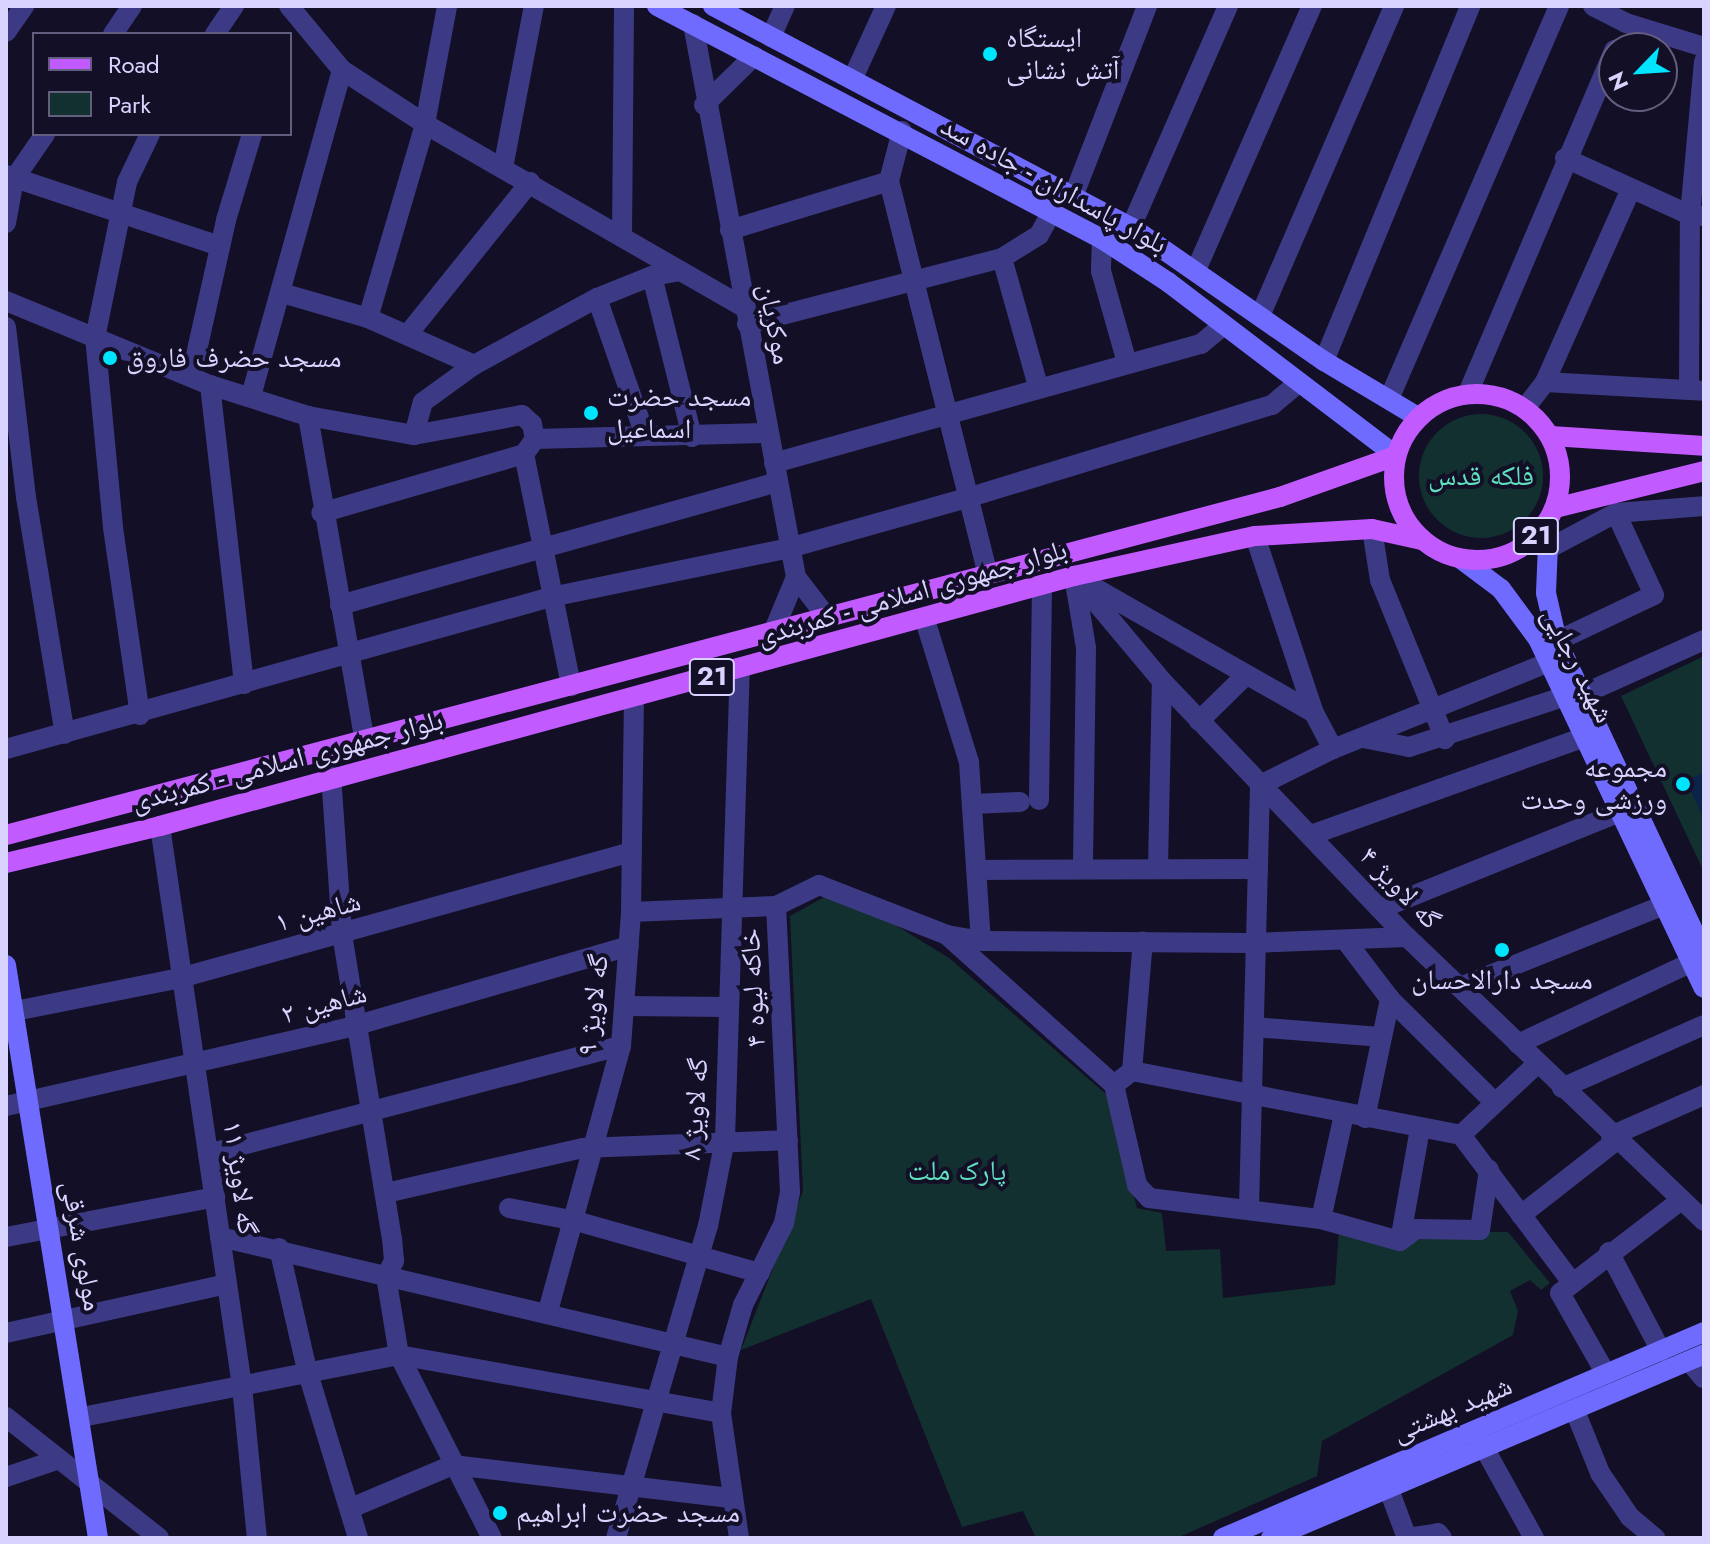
<!DOCTYPE html>
<html>
<head>
<meta charset="utf-8">
<style>
  body { margin:0 }
  #map { position:relative; width:1710px; height:1544px; overflow:hidden; background:#130f26; font-family:Jost,"Noto Naskh Arabic",sans-serif }
  div>[style] { position:absolute }
  [style*='--x'] { left:calc(var(--x)*1px); top:calc(var(--y)*1px); width:calc(var(--w)*1px); rotate:calc(var(--a)*1deg) }
  .green>* { inset:0; background:#12302f }
  .round { border-radius:50% }
  .water>* { inset:0; background:#0c2248 }
  .street>* { height:20px; margin:-10px; padding:0 10px; transform-origin:10px; border-radius:10px; background:#3d3a85 }
  .secondary>* { height:20px; margin:-10px; padding:0 10px; transform-origin:10px; border-radius:10px; background:#6f6bff }
  .primary>* { height:20px; margin:-10px; padding:0 10px; transform-origin:10px; border-radius:10px; background:#c25bff }
  .primary>.ring { margin:-10px; padding:0; box-sizing:content-box; background:none; border:20px solid #c25bff; border-radius:50% }
  .dots>* { width:22px; height:22px; translate:-50% -50%; box-sizing:border-box; border:4px solid #130f26; border-radius:50% }
  span { translate:-50% -50%; white-space:nowrap; text-align:center; line-height:1.15; -webkit-text-stroke:8px #130f26; paint-order:stroke }
  .shield-label span { padding:2px 6px; background:#130f26; border:2px solid; border-radius:6px; -webkit-text-stroke-width:0 }
  .shield-label { font-size:26px; color:#d9d4ff; font-weight:700 }
  .poi-label { font-size:28px; color:#d9d4ff }
  .left { translate:0 -50%; text-align:left }
  .right { translate:-100% -50%; text-align:right }
  .street-label { font-size:28px; color:#d9d4ff }
  .park-label { font-size:28px; color:#5fe0c0 }
  .frame { position:absolute; inset:0; border:8px solid #d9d4ff; pointer-events:none }
  .legend { position:absolute; left:32px; top:32px; width:260px; height:104px; box-sizing:border-box; background:#130f26; border:2px solid #625e7d; margin:0; padding:10px 14px; list-style:none; font-size:24px; color:#d9d4ff }
  .legend li { display:flex; align-items:center; gap:16px; height:40px }
  .legend b { width:40px; border:2px solid #625e7d }
  .north { position:absolute; left:1598px; top:32px; width:80px; height:80px; box-sizing:border-box; background:#130f26; border:2px solid #625e7d; border-radius:50%; rotate:245deg; font-size:22px; font-weight:700; line-height:32px; text-align:center; color:#d9d4ff }
  .north::after { content:''; display:block; margin:auto; width:28px; height:36px; background:#00e5ff; clip-path:polygon(50% 0,100% 100%,50% 72%,0 100%) }
</style>
</head>
<body>
<div id="map">
  <div class="green">
    <i class="round" style="left:1419px;top:414px;width:124px;height:124px"></i>
    <i style="clip-path:polygon(1704px 656px,1704px 872px,1621px 696px)"></i>
    <i style="clip-path:polygon(826px 896px,879px 915px,949px 958px,1106px 1094px,1137px 1208px,1162px 1213px,1166px 1251px,1220px 1249px,1223px 1298px,1335px 1285px,1339px 1230px,1508px 1232px,1550px 1283px,1541px 1290px,1530px 1280px,1510px 1291px,1518px 1311px,1513px 1335px,1322px 1441px,1317px 1476px,1177px 1538px,1036px 1538px,1023px 1511px,962px 1527px,871px 1299px,741px 1350px,803px 1191px,790px 916px)"></i>
  </div>
  <div class="water">
    <i style="clip-path:polygon(1704px 772px,1704px 819px,1686px 781px)"></i>
  </div>
  <div class="street">
    <i style="--x:289;--y:6;--w:83;--a:50.4"></i>
    <i style="--x:342;--y:70;--w:99;--a:33"></i>
    <i style="--x:425;--y:124;--w:366;--a:29.9"></i>
    <i style="--x:1593;--y:6;--w:37;--a:27"></i>
    <i style="--x:1626;--y:23;--w:82;--a:17.1"></i>
    <i style="--x:693;--y:24;--w:563;--a:79.45"></i>
    <i style="--x:796;--y:577;--w:57;--a:112.5"></i>
    <i style="--x:6;--y:32;--w:32;--a:-55"></i>
    <i style="--x:113;--y:34;--w:34;--a:-56"></i>
    <i style="--x:215;--y:34;--w:34;--a:-56"></i>
    <i style="--x:771;--y:37;--w:34;--a:-66"></i>
    <i style="--x:853;--y:78;--w:79;--a:-65.4"></i>
    <i style="--x:704;--y:105;--w:70;--a:-44.4"></i>
    <i style="--x:902;--y:131;--w:52;--a:104.6"></i>
    <i style="--x:889;--y:181;--w:402;--a:75.9"></i>
    <i style="--x:1565;--y:158;--w:137;--a:24.5"></i>
    <i style="--x:1690;--y:215;--w:14;--a:4"></i>
    <i style="--x:503;--y:168;--w:165;--a:-79.2"></i>
    <i style="--x:6;--y:175;--w:225;--a:18.4"></i>
    <i style="--x:1073;--y:197;--w:205;--a:-68.8"></i>
    <i style="--x:6;--y:223;--w:45;--a:-79.7"></i>
    <i style="--x:14;--y:179;--w:55;--a:-55.4"></i>
    <i style="--x:1131;--y:227;--w:241;--a:-66.3"></i>
    <i style="--x:730;--y:230;--w:166;--a:-17.1"></i>
    <i style="--x:622;--y:237;--w:231;--a:-89.5"></i>
    <i style="--x:1102;--y:239;--w:32;--a:92"></i>
    <i style="--x:1101;--y:271;--w:96;--a:74.2"></i>
    <i style="--x:1002;--y:258;--w:133;--a:74.3"></i>
    <i style="--x:1196;--y:270;--w:288;--a:-66.3"></i>
    <i style="--x:652;--y:276;--w:166;--a:76"></i>
    <i style="--x:282;--y:293;--w:90;--a:16.2"></i>
    <i style="--x:368;--y:318;--w:116;--a:23.9"></i>
    <i style="--x:597;--y:298;--w:145;--a:70.7"></i>
    <i style="--x:6;--y:301;--w:221;--a:22.4"></i>
    <i style="--x:210;--y:385;--w:103;--a:17.6"></i>
    <i style="--x:308;--y:416;--w:108;--a:10.2"></i>
    <i style="--x:414;--y:435;--w:110;--a:-10.5"></i>
    <i style="--x:522;--y:415;--w:13;--a:42"></i>
    <i style="--x:532;--y:424;--w:15;--a:79"></i>
    <i style="--x:535;--y:439;--w:19;--a:126"></i>
    <i style="--x:524;--y:454;--w:211;--a:163.8"></i>
    <i style="--x:1260;--y:316;--w:338;--a:-66.6"></i>
    <i style="--x:368;--y:318;--w:202;--a:-73.6"></i>
    <i style="--x:425;--y:124;--w:120;--a:-79.4"></i>
    <i style="--x:747;--y:324;--w:263;--a:-14.5"></i>
    <i style="--x:1002;--y:258;--w:44;--a:-31.9"></i>
    <i style="--x:1039;--y:235;--w:25;--a:-61"></i>
    <i style="--x:6;--y:327;--w:171;--a:83.3"></i>
    <i style="--x:26;--y:497;--w:240;--a:80.7"></i>
    <i style="--x:408;--y:334;--w:195;--a:-51.2"></i>
    <i style="--x:1324;--y:361;--w:384;--a:-67.6"></i>
    <i style="--x:191;--y:377;--w:161;--a:-77.4"></i>
    <i style="--x:226;--y:220;--w:90;--a:-73.2"></i>
    <i style="--x:1545;--y:382;--w:159;--a:3.2"></i>
    <i style="--x:210;--y:385;--w:301;--a:83.5"></i>
    <i style="--x:1689;--y:390;--w:175;--a:-89.7"></i>
    <i style="--x:1690;--y:215;--w:154;--a:-84.8"></i>
    <i style="--x:1468;--y:393;--w:373;--a:-66.9"></i>
    <i style="--x:251;--y:396;--w:338;--a:-74.4"></i>
    <i style="--x:1389;--y:399;--w:428;--a:-66.6"></i>
    <i style="--x:1525;--y:408;--w:33;--a:-52"></i>
    <i style="--x:1545;--y:382;--w:209;--a:-66"></i>
    <i style="--x:308;--y:416;--w:327;--a:80.1"></i>
    <i style="--x:414;--y:435;--w:34;--a:-75"></i>
    <i style="--x:423;--y:402;--w:63;--a:-36"></i>
    <i style="--x:474;--y:365;--w:140;--a:-28.6"></i>
    <i style="--x:597;--y:298;--w:59;--a:-21.8"></i>
    <i style="--x:652;--y:276;--w:28;--a:-10"></i>
    <i style="--x:535;--y:439;--w:232;--a:-1.5"></i>
    <i style="--x:524;--y:454;--w:237;--a:78.5"></i>
    <i style="--x:774;--y:463;--w:443;--a:-15.6"></i>
    <i style="--x:1201;--y:344;--w:30;--a:-40"></i>
    <i style="--x:1372;--y:529;--w:52;--a:81.1"></i>
    <i style="--x:1380;--y:580;--w:172;--a:67.8"></i>
    <i style="--x:1255;--y:536;--w:187;--a:71.6"></i>
    <i style="--x:1314;--y:713;--w:41;--a:62.2"></i>
    <i style="--x:1546;--y:550;--w:79;--a:-27.9"></i>
    <i style="--x:1616;--y:513;--w:88;--a:-4.5"></i>
    <i style="--x:1074;--y:576;--w:137;--a:50"></i>
    <i style="--x:1162;--y:681;--w:354;--a:46.3"></i>
    <i style="--x:1407;--y:937;--w:411;--a:43.7"></i>
    <i style="--x:1074;--y:576;--w:73;--a:80.5"></i>
    <i style="--x:1086;--y:648;--w:220;--a:90.8"></i>
    <i style="--x:796;--y:577;--w:49;--a:52.4"></i>
    <i style="--x:1088;--y:584;--w:260;--a:29.7"></i>
    <i style="--x:340;--y:605;--w:454;--a:-15.7"></i>
    <i style="--x:925;--y:620;--w:149;--a:72.8"></i>
    <i style="--x:969;--y:762;--w:179;--a:86.2"></i>
    <i style="--x:1557;--y:641;--w:107;--a:-25.4"></i>
    <i style="--x:1654;--y:595;--w:90;--a:-114.9"></i>
    <i style="--x:1581;--y:695;--w:135;--a:-24.1"></i>
    <i style="--x:140;--y:715;--w:190;--a:-98.2"></i>
    <i style="--x:113;--y:527;--w:190;--a:-95.4"></i>
    <i style="--x:95;--y:338;--w:159;--a:-78.4"></i>
    <i style="--x:127;--y:182;--w:53;--a:-64.4"></i>
    <i style="--x:1199;--y:721;--w:66;--a:-44.4"></i>
    <i style="--x:1363;--y:738;--w:47;--a:11.1"></i>
    <i style="--x:1409;--y:747;--w:165;--a:-18"></i>
    <i style="--x:6;--y:749;--w:566;--a:-15.58"></i>
    <i style="--x:551;--y:597;--w:243;--a:-11.6"></i>
    <i style="--x:789;--y:548;--w:185;--a:-15.7"></i>
    <i style="--x:967;--y:498;--w:319;--a:-17"></i>
    <i style="--x:1272;--y:405;--w:35;--a:-40"></i>
    <i style="--x:331;--y:775;--w:159;--a:86"></i>
    <i style="--x:342;--y:934;--w:308;--a:80.7"></i>
    <i style="--x:392;--y:1238;--w:23;--a:85"></i>
    <i style="--x:394;--y:1261;--w:17;--a:118"></i>
    <i style="--x:1039;--y:800;--w:215;--a:-89.2"></i>
    <i style="--x:972;--y:804;--w:48;--a:-2.4"></i>
    <i style="--x:160;--y:826;--w:566;--a:81.67"></i>
    <i style="--x:242;--y:1386;--w:153;--a:84.4"></i>
    <i style="--x:1311;--y:835;--w:290;--a:-19.7"></i>
    <i style="--x:1158;--y:868;--w:187;--a:-88.8"></i>
    <i style="--x:977;--y:870;--w:281;--a:-0.2"></i>
    <i style="--x:1380;--y:909;--w:259;--a:-22"></i>
    <i style="--x:631;--y:912;--w:145;--a:-2.4"></i>
    <i style="--x:947;--y:935;--w:35;--a:10"></i>
    <i style="--x:981;--y:941;--w:272;--a:0.4"></i>
    <i style="--x:1253;--y:943;--w:154;--a:-2.2"></i>
    <i style="--x:1346;--y:941;--w:73;--a:52.8"></i>
    <i style="--x:1390;--y:999;--w:146;--a:44.7"></i>
    <i style="--x:1460;--y:987;--w:220;--a:-21.9"></i>
    <i style="--x:624;--y:1006;--w:105;--a:0.5"></i>
    <i style="--x:15;--y:1011;--w:168;--a:-11.3"></i>
    <i style="--x:180;--y:978;--w:469;--a:-15.6"></i>
    <i style="--x:1254;--y:1027;--w:126;--a:4.5"></i>
    <i style="--x:1518;--y:1044;--w:192;--a:-25.2"></i>
    <i style="--x:1132;--y:1071;--w:130;--a:-85.2"></i>
    <i style="--x:1114;--y:1085;--w:23;--a:-38"></i>
    <i style="--x:1132;--y:1071;--w:335;--a:11"></i>
    <i style="--x:1461;--y:1135;--w:183;--a:53"></i>
    <i style="--x:1562;--y:1088;--w:155;--a:-23.9"></i>
    <i style="--x:6;--y:1106;--w:357;--a:-12.9"></i>
    <i style="--x:354;--y:1026;--w:286;--a:-16.2"></i>
    <i style="--x:1365;--y:1118;--w:122;--a:-78.1"></i>
    <i style="--x:1461;--y:1135;--w:105;--a:-43.1"></i>
    <i style="--x:1611;--y:1136;--w:102;--a:-23.8"></i>
    <i style="--x:208;--y:1154;--w:427;--a:-14.7"></i>
    <i style="--x:386;--y:1193;--w:202;--a:-12.9"></i>
    <i style="--x:583;--y:1148;--w:205;--a:-2.2"></i>
    <i style="--x:1249;--y:1207;--w:422;--a:-88.5"></i>
    <i style="--x:1260;--y:785;--w:81;--a:-26.3"></i>
    <i style="--x:1333;--y:749;--w:233;--a:-21.9"></i>
    <i style="--x:509;--y:1208;--w:68;--a:11"></i>
    <i style="--x:576;--y:1221;--w:191;--a:15.8"></i>
    <i style="--x:1521;--y:1215;--w:122;--a:-38"></i>
    <i style="--x:1321;--y:1219;--w:107;--a:-77.6"></i>
    <i style="--x:6;--y:1237;--w:213;--a:-10.8"></i>
    <i style="--x:220;--y:1237;--w:522;--a:13.29"></i>
    <i style="--x:1400;--y:1241;--w:114;--a:-79.9"></i>
    <i style="--x:279;--y:1248;--w:125;--a:77.1"></i>
    <i style="--x:307;--y:1370;--w:176;--a:73.1"></i>
    <i style="--x:1609;--y:1252;--w:112;--a:62.3"></i>
    <i style="--x:386;--y:1276;--w:80;--a:80.7"></i>
    <i style="--x:399;--y:1355;--w:205;--a:63.1"></i>
    <i style="--x:548;--y:1311;--w:275;--a:-74.6"></i>
    <i style="--x:621;--y:1046;--w:134;--a:-85.7"></i>
    <i style="--x:631;--y:912;--w:214;--a:-89.2"></i>
    <i style="--x:6;--y:1333;--w:226;--a:-12.5"></i>
    <i style="--x:1689;--y:1361;--w:23;--a:50"></i>
    <i style="--x:1606;--y:1374;--w:93;--a:-119.6"></i>
    <i style="--x:1560;--y:1293;--w:153;--a:-37.5"></i>
    <i style="--x:1575;--y:1411;--w:67;--a:68"></i>
    <i style="--x:1600;--y:1473;--w:53;--a:55.7"></i>
    <i style="--x:1630;--y:1517;--w:33;--a:40"></i>
    <i style="--x:6;--y:1417;--w:195;--a:38.3"></i>
    <i style="--x:82;--y:1417;--w:323;--a:-11.1"></i>
    <i style="--x:399;--y:1355;--w:327;--a:10.2"></i>
    <i style="--x:1476;--y:1433;--w:120;--a:61.1"></i>
    <i style="--x:6;--y:1477;--w:53;--a:-18.8"></i>
    <i style="--x:1388;--y:1487;--w:54;--a:69.6"></i>
    <i style="--x:351;--y:1508;--w:111;--a:-22.9"></i>
    <i style="--x:453;--y:1465;--w:279;--a:6.8"></i>
    <i style="--x:616;--y:1538;--w:325;--a:-73.6"></i>
    <i style="--x:708;--y:1226;--w:89;--a:-78.9"></i>
    <i style="--x:725;--y:1139;--w:469;--a:-88.2"></i>
    <i style="--x:739;--y:1538;--w:126;--a:-98.2"></i>
    <i style="--x:721;--y:1413;--w:56;--a:-82.9"></i>
    <i style="--x:728;--y:1357;--w:54;--a:-73.9"></i>
    <i style="--x:743;--y:1305;--w:92;--a:-63.4"></i>
    <i style="--x:784;--y:1223;--w:32;--a:-79"></i>
    <i style="--x:790;--y:1192;--w:286;--a:-92.8"></i>
    <i style="--x:776;--y:906;--w:48;--a:-26"></i>
    <i style="--x:819;--y:885;--w:137;--a:21.3"></i>
    <i style="--x:947;--y:935;--w:224;--a:41.9"></i>
    <i style="--x:1114;--y:1085;--w:103;--a:77"></i>
    <i style="--x:1137;--y:1185;--w:18;--a:47"></i>
    <i style="--x:1149;--y:1198;--w:173;--a:7"></i>
    <i style="--x:1321;--y:1219;--w:82;--a:15.6"></i>
    <i style="--x:1400;--y:1241;--w:20;--a:-37"></i>
    <i style="--x:1416;--y:1229;--w:64;--a:0.9"></i>
    <i style="--x:1480;--y:1230;--w:61;--a:-81.5"></i>
    <i style="--x:1408;--y:1538;--w:30;--a:-9"></i>
    <i style="--x:1438;--y:1533;--w:6;--a:51"></i>
  </div>
  <div class="secondary">
    <i style="--x:657;--y:6;--w:502;--a:27.64"></i>
    <i style="--x:1102;--y:239;--w:79;--a:33.1"></i>
    <i style="--x:1168;--y:282;--w:287;--a:37.3"></i>
    <i style="--x:713;--y:6;--w:473;--a:27.9"></i>
    <i style="--x:1131;--y:227;--w:235;--a:34.8"></i>
    <i style="--x:1324;--y:361;--w:109;--a:30.8"></i>
    <i style="--x:1549;--y:521;--w:72;--a:92.4"></i>
    <i style="--x:1546;--y:593;--w:49;--a:77.1"></i>
    <i style="--x:1557;--y:641;--w:346;--a:64.8"></i>
    <i style="--x:1461;--y:559;--w:50;--a:36.9"></i>
    <i style="--x:1501;--y:589;--w:62;--a:53.5"></i>
    <i style="--x:1538;--y:639;--w:386;--a:64.6"></i>
    <i style="--x:6;--y:965;--w:580;--a:80.88"></i>
    <i style="--x:1223;--y:1538;--w:523;--a:-23.18"></i>
    <i style="--x:1271;--y:1538;--w:470;--a:-23"></i>
  </div>
  <div class="primary">
    <i class="ring" style="left:1394px;top:394px;width:146px;height:146px"></i>
    <i style="--x:1551;--y:436;--w:153;--a:3.7"></i>
    <i style="--x:1555;--y:508;--w:154;--a:-13.9"></i>
    <i style="--x:6;--y:835;--w:1318;--a:-14.86"></i>
    <i style="--x:1280;--y:497;--w:123;--a:-19.5"></i>
    <i style="--x:6;--y:863;--w:158;--a:-13.5"></i>
    <i style="--x:160;--y:826;--w:948;--a:-15.3"></i>
    <i style="--x:1074;--y:576;--w:185;--a:-12.5"></i>
    <i style="--x:1255;--y:536;--w:117;--a:-3.4"></i>
    <i style="--x:1372;--y:529;--w:51;--a:12.4"></i>
  </div>
  <div class="dots">
    <i style="left:990px;top:54px;background:#00e5ff"></i>
    <i style="left:110px;top:358px;background:#00e5ff"></i>
    <i style="left:591px;top:413px;background:#00e5ff"></i>
    <i style="left:1683px;top:784px;background:#00e5ff"></i>
    <i style="left:1502px;top:950px;background:#00e5ff"></i>
    <i style="left:500px;top:1513px;background:#00e5ff"></i>
  </div>
  <div class="shield-label">
    <span style="left:1536px;top:536px">21</span>
    <span style="left:712px;top:677px">21</span>
  </div>
  <div class="poi-label">
    <span class="left" style="left:1006px;top:54px">ایستگاه<br>آتش نشانی</span>
    <span class="left" style="left:126px;top:358px">مسجد حضرف فاروق</span>
    <span class="left" style="left:607px;top:413px">مسجد حضرت<br>اسماعیل</span>
    <span class="right" style="left:1667px;top:784px">مجموعه<br>ورزشی وحدت</span>
    <span style="left:1502px;top:980px">مسجد دارالاحسان</span>
    <span class="left" style="left:516px;top:1513px">مسجد حضرت ابراهیم</span>
  </div>
  <div class="street-label">
    <span style="left:1054px;top:185px;rotate:29deg">بلوار پاسداران - جاده سد</span>
    <span style="left:775px;top:324px;rotate:79deg">موکریان</span>
    <span style="left:912px;top:593px;rotate:-16deg">بلوار جمهوری اسلامی - کمربندی</span>
    <span style="left:1578px;top:665px;rotate:63deg">شهید رجایی</span>
    <span style="left:287px;top:761px;rotate:-15deg">بلوار جمهوری اسلامی - کمربندی</span>
    <span style="left:1400px;top:888px;rotate:46deg">گه لاویژ ۴</span>
    <span style="left:318px;top:912px;rotate:-15deg">شاهین ۱</span>
    <span style="left:753px;top:988px;rotate:-93deg">خاکه لیوه ۴</span>
    <span style="left:324px;top:1004px;rotate:-15deg">شاهین ۲</span>
    <span style="left:593px;top:1005px;rotate:-83deg">گه لاویژ ۹</span>
    <span style="left:695px;top:1109px;rotate:-86deg">گه لاویژ ۸</span>
    <span style="left:240px;top:1178px;rotate:82deg">گه لاویژ ۱۱</span>
    <span style="left:82px;top:1246px;rotate:80deg">مولوی شرقی</span>
    <span style="left:1452px;top:1409px;rotate:-23deg">شهید بهشتی</span>
  </div>
  <div class="park-label">
    <span style="left:1481px;top:476px">فلکه قدس</span>
    <span style="left:957px;top:1171px">پارک ملت</span>
  </div>
  <div class="frame"></div>
  <ul class="legend">
  <li><b style="height:10px;background:#c25bff"></b>Road</li>
  <li><b style="height:22px;background:#12302f"></b>Park</li>
  </ul>
  <div class="north">N</div>
</div>
</body>
</html>
